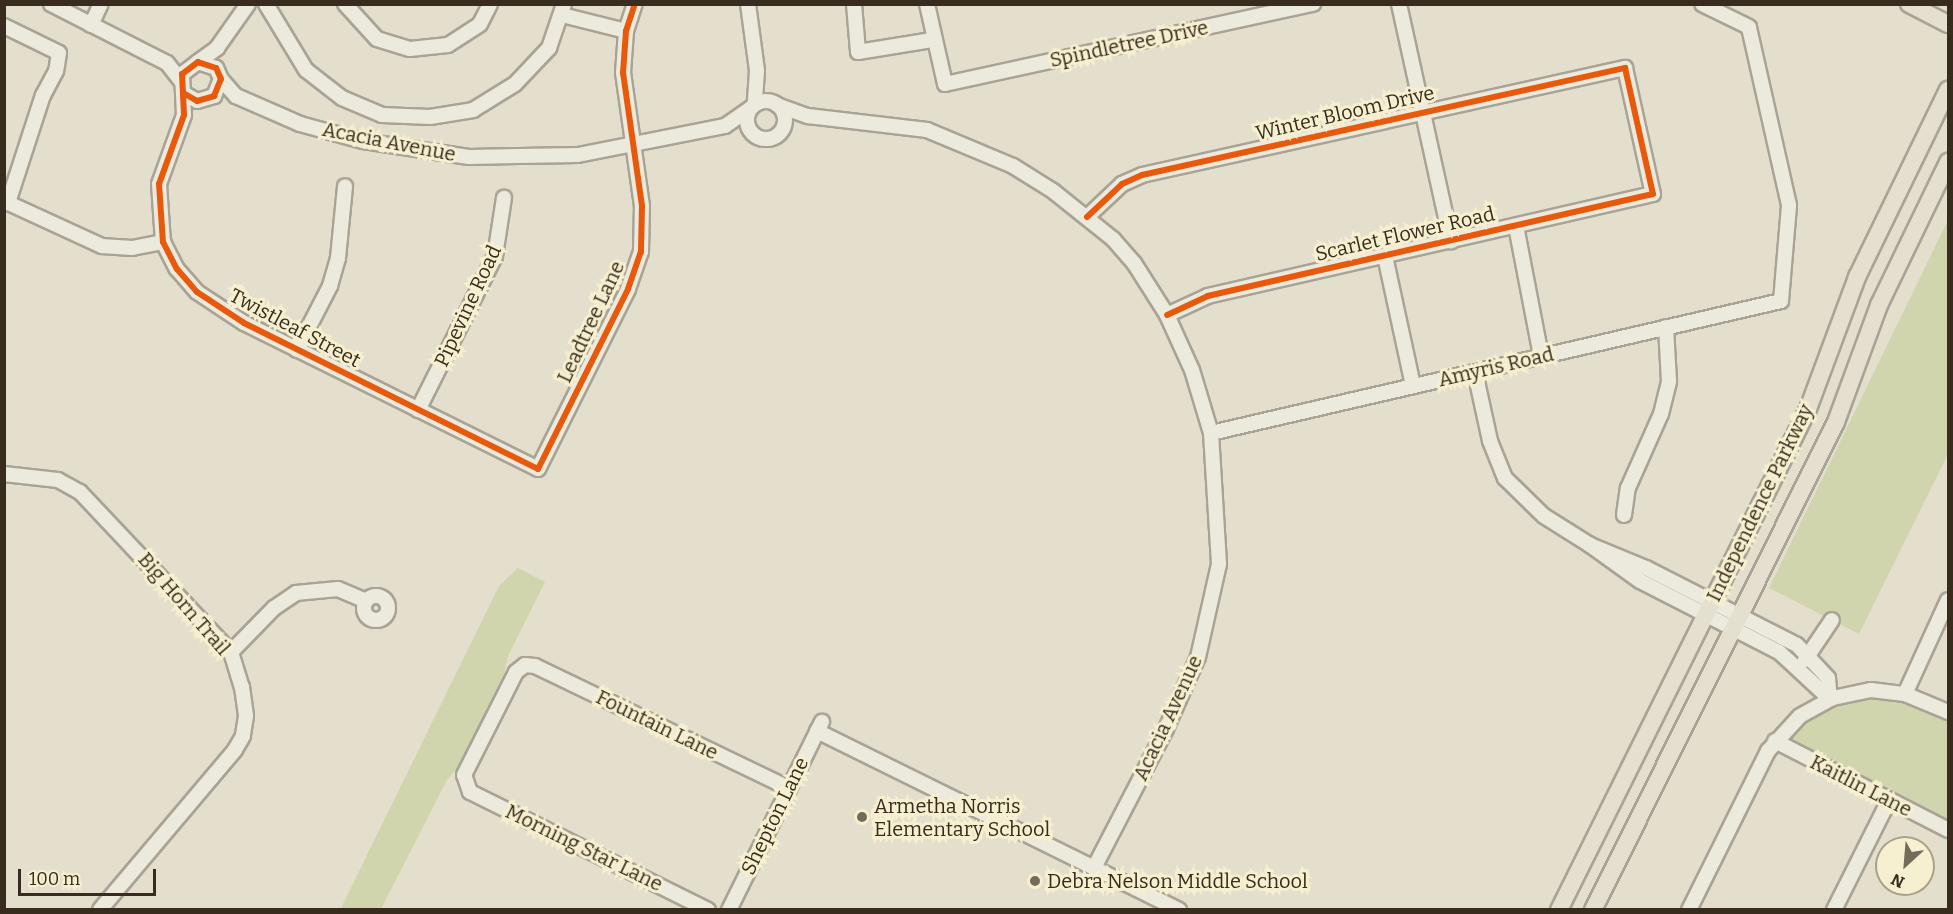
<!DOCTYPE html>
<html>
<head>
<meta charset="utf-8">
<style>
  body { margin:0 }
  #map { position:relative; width:1953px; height:914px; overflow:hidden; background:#e4dfcc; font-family:Bitter,serif }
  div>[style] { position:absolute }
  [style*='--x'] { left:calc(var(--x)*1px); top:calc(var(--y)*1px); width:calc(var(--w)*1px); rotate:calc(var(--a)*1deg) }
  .green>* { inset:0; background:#d0d5ae }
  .roads { filter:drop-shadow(2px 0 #a9a395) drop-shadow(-2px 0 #a9a395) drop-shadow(0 2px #a9a395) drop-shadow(0 -2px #a9a395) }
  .minor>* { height:14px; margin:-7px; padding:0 7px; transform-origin:7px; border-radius:7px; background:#ece9dd }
  .minor>.ring { margin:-7px; padding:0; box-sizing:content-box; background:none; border:14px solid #ece9dd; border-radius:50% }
  .major>* { height:16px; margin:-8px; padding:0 8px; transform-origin:8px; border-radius:8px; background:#e4dfcf }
  .cycleway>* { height:6px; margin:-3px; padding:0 3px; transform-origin:3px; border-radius:3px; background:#e8590c }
  .dots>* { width:16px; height:16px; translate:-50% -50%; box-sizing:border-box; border:3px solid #f6efd0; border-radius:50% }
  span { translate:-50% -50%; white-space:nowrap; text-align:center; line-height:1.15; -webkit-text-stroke:6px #f6efd0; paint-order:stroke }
  .street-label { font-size:20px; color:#372c1d }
  .poi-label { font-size:20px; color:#372c1d }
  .left { translate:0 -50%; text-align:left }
  .frame { position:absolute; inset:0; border:6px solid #372c1d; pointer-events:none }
  .north { position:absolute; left:1875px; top:836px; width:60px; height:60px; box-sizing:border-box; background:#f6efd0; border:2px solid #aaa188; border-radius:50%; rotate:206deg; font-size:16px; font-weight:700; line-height:24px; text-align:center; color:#372c1d }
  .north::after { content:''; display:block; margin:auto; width:21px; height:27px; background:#746b5a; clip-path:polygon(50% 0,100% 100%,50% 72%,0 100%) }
  .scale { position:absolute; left:18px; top:869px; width:138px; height:27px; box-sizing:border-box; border:3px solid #372c1d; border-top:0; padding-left:8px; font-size:18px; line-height:21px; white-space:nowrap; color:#372c1d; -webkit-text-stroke:4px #f6efd0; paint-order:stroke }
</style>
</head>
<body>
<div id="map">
  <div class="green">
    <i style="clip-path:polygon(1948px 220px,1948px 454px,1859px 634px,1769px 588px)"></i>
    <i style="clip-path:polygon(518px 568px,545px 582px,508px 656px,503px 680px,466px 758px,447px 780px,381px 909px,340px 910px,499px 586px)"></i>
    <i style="clip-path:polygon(1866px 697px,1897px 699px,1948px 719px,1948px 824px,1789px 742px,1790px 735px,1819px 712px)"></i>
  </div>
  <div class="roads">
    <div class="minor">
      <i style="--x:51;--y:4;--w:130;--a:27"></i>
      <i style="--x:167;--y:63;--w:23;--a:52"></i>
      <i style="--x:266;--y:4;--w:77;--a:58.8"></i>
      <i style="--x:306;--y:70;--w:46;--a:37.9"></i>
      <i style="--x:342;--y:98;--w:43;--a:23"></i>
      <i style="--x:382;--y:115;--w:48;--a:2.4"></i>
      <i style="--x:430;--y:117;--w:44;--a:-9.2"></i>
      <i style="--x:473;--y:110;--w:49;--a:-31.8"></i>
      <i style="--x:515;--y:84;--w:50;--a:-46.6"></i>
      <i style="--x:549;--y:48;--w:46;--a:-71.2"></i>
      <i style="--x:345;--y:4;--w:47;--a:47.6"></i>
      <i style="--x:377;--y:39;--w:34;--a:17"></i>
      <i style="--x:410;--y:49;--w:38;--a:-6"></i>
      <i style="--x:448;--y:45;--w:38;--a:-33"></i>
      <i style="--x:480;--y:24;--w:22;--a:-63"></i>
      <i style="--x:748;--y:4;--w:68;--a:82.3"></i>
      <i style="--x:757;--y:71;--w:32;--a:94"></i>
      <i style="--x:854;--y:4;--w:48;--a:85.2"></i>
      <i style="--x:858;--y:52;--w:75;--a:-9.2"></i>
      <i style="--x:927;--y:4;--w:82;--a:77.3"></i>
      <i style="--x:945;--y:84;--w:377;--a:-12.3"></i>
      <i style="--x:1399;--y:4;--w:243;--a:77.6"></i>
      <i style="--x:562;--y:15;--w:66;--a:14"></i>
      <i style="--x:91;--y:25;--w:23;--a:-65"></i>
      <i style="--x:4;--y:26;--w:61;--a:26.1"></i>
      <i style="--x:59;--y:53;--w:18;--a:99"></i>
      <i style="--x:56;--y:71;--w:27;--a:118"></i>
      <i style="--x:43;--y:95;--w:114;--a:108"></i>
      <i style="--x:198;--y:62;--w:24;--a:-36"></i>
      <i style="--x:217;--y:48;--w:54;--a:-54.8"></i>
      <i style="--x:221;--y:79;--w:23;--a:49"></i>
      <i style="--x:236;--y:96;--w:70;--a:23.6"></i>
      <i style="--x:300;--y:124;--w:65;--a:15.1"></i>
      <i style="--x:363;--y:141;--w:107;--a:8.6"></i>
      <i style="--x:469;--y:157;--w:109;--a:-1.1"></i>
      <i style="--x:578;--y:155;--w:150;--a:-11.2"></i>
      <i style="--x:725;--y:126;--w:29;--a:-35"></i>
      <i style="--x:185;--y:94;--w:14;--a:30"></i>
      <i style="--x:197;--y:101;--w:18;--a:-16"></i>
      <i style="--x:214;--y:96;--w:18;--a:-68"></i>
      <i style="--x:221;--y:79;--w:12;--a:-114"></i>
      <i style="--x:216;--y:68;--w:19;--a:-162"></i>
      <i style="--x:198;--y:62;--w:20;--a:143"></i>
      <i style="--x:182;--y:74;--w:41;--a:87.2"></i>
      <i style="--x:184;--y:115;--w:73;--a:109.9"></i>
      <i style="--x:159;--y:184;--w:58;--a:86.1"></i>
      <i style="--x:163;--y:242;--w:30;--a:63"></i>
      <i style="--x:177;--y:269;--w:30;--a:49"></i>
      <i style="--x:197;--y:292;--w:56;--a:33.4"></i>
      <i style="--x:244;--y:323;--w:328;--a:26.4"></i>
      <i style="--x:538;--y:469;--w:201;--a:-63.4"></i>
      <i style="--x:628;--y:289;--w:39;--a:-71"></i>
      <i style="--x:641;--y:252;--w:46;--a:-88.8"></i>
      <i style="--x:642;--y:206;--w:134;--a:-98.1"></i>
      <i style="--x:623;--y:73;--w:42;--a:-85.9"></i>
      <i style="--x:626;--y:31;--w:28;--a:-72"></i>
      <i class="ring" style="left:747px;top:101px;width:24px;height:24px"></i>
      <i style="--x:777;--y:105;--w:33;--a:20"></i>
      <i style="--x:808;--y:116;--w:120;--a:6.7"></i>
      <i style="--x:927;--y:130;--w:93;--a:22.7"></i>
      <i style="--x:1013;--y:166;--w:47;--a:32"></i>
      <i style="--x:1053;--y:191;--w:77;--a:38.7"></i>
      <i style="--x:1113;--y:239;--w:32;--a:49"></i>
      <i style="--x:1134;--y:263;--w:62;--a:57.6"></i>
      <i style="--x:1167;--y:315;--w:60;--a:65.6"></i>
      <i style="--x:1192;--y:370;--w:66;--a:73.2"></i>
      <i style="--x:1211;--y:433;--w:131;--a:86.5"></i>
      <i style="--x:1219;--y:564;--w:95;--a:102.7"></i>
      <i style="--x:1198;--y:657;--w:79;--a:114"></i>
      <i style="--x:1166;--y:729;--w:157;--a:117.4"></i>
      <i style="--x:4;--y:201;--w:108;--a:24.7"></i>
      <i style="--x:102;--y:246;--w:30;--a:4"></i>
      <i style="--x:132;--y:248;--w:32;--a:-11"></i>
      <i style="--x:1087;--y:217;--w:48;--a:-43.3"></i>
      <i style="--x:1122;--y:184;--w:22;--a:-24"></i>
      <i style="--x:1142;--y:175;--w:495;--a:-12.5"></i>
      <i style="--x:1625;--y:68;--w:129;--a:77.5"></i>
      <i style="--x:1653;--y:194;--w:457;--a:167.1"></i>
      <i style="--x:1208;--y:296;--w:45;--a:155.1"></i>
      <i style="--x:1516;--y:226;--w:132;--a:79.1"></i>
      <i style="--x:1385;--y:256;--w:133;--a:77.8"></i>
      <i style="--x:297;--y:350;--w:72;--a:-62.7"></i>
      <i style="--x:330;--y:286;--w:29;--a:-74"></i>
      <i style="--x:338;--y:258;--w:72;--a:-84.4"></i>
      <i style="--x:1475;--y:372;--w:71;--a:77.7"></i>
      <i style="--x:1490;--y:441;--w:40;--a:68"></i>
      <i style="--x:1505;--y:478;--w:54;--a:44.3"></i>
      <i style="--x:1544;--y:516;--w:54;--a:32.2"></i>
      <i style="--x:418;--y:410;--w:172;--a:-63.4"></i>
      <i style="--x:495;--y:256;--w:59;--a:-81.2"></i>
      <i style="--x:1211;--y:433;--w:585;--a:-13.04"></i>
      <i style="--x:1781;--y:301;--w:96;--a:-85.2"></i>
      <i style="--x:1789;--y:205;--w:182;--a:-102.7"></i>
      <i style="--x:1749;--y:27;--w:52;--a:-153.9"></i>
      <i style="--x:4;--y:474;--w:54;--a:6.3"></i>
      <i style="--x:58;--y:480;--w:25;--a:29"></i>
      <i style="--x:80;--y:492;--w:220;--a:46.7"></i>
      <i style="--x:231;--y:652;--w:37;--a:73"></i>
      <i style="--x:242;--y:687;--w:29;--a:82"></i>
      <i style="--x:246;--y:716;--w:20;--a:99"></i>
      <i style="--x:243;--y:736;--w:16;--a:120"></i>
      <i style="--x:235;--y:750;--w:209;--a:130.2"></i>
      <i style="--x:1624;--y:515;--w:27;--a:-82"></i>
      <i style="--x:1628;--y:488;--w:81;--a:-66"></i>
      <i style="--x:1661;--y:414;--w:34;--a:-76"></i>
      <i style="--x:1669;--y:381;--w:54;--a:-93.2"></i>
      <i style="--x:1590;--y:545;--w:61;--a:22.3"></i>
      <i style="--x:1646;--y:568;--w:169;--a:27"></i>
      <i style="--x:1797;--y:645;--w:45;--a:46.8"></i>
      <i style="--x:1828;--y:678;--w:21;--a:85"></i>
      <i style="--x:1830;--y:699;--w:69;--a:-137.3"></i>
      <i style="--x:1779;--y:652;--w:156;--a:-152.9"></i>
      <i style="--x:1640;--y:581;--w:62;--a:-144.2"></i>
      <i class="ring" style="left:364px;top:596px;width:10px;height:10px"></i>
      <i style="--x:231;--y:652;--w:62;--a:-45.7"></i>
      <i style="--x:274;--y:608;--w:27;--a:-34"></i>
      <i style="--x:296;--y:593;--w:42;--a:-5.4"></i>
      <i style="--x:338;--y:589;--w:30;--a:23"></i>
      <i style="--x:1805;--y:660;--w:48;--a:-56"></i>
      <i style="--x:1905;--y:694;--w:103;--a:-65.4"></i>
      <i style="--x:817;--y:731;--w:404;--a:26.3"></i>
      <i style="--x:1775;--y:741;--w:195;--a:27.2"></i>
      <i style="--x:708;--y:910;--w:266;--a:-153.6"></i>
      <i style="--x:470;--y:792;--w:18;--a:-109"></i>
      <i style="--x:464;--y:775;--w:115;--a:-63.2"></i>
      <i style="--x:516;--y:672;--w:11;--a:-38"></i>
      <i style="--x:525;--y:665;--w:10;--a:6"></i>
      <i style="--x:535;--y:666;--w:282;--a:25.7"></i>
      <i style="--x:729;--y:910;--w:210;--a:-63.7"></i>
      <i style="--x:1689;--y:910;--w:178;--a:-63.6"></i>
      <i style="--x:1768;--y:751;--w:47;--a:-47.6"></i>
      <i style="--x:1800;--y:716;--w:38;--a:-29"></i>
      <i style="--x:1833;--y:698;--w:39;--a:-12"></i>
      <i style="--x:1871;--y:690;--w:34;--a:7"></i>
      <i style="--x:1905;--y:694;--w:47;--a:22.7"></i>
      <i style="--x:1834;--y:910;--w:123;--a:-63.4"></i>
    </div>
    <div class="major">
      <i style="--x:1909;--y:4;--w:44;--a:27.1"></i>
      <i style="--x:1559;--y:910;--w:559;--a:-63.57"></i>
      <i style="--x:1808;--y:409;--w:141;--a:-69.6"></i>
      <i style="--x:1857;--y:277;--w:208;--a:-64.1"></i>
      <i style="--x:1593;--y:910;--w:545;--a:-63.53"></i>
      <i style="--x:1836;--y:422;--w:125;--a:-69.8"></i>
      <i style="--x:1879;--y:305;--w:159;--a:-64.2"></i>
    </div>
  </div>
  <div class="cycleway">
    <i style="--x:185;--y:94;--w:14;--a:30"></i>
    <i style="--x:197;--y:101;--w:18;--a:-16"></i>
    <i style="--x:214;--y:96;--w:18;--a:-68"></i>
    <i style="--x:221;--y:79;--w:12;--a:-114"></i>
    <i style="--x:216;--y:68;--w:19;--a:-162"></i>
    <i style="--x:198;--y:62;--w:20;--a:143"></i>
    <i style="--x:182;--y:74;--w:41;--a:87.2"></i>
    <i style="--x:184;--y:115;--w:73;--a:109.9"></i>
    <i style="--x:159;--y:184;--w:58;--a:86.1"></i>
    <i style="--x:163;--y:242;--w:30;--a:63"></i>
    <i style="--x:177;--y:269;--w:30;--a:49"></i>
    <i style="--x:197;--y:292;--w:56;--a:33.4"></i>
    <i style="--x:244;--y:323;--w:328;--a:26.4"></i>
    <i style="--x:538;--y:469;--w:201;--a:-63.4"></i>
    <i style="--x:628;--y:289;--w:39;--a:-71"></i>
    <i style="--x:641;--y:252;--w:46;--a:-88.8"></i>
    <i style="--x:642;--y:206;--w:134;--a:-98.1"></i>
    <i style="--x:623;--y:73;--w:42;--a:-85.9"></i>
    <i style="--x:626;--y:31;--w:28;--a:-72"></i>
    <i style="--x:1087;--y:217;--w:48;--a:-43.3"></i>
    <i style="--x:1122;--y:184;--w:22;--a:-24"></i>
    <i style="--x:1142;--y:175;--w:495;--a:-12.5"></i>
    <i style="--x:1625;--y:68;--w:129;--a:77.5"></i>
    <i style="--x:1653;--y:194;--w:457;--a:167.1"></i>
    <i style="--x:1208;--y:296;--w:45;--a:155.1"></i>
  </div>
  <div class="dots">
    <i style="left:862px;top:817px;background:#746b5a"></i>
    <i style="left:1035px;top:881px;background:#746b5a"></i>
  </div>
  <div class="street-label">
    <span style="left:1129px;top:44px;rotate:-12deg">Spindletree Drive</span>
    <span style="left:1345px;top:113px;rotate:-13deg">Winter Bloom Drive</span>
    <span style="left:389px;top:142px;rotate:11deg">Acacia Avenue</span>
    <span style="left:1405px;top:234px;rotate:-13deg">Scarlet Flower Road</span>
    <span style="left:468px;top:306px;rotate:-65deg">Pipevine Road</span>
    <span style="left:591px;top:322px;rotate:-65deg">Leadtree Lane</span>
    <span style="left:295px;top:328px;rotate:28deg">Twistleaf Street</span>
    <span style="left:1496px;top:367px;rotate:-13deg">Amyris Road</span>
    <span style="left:1760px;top:503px;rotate:-64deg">Independence Parkway</span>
    <span style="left:184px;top:604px;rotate:49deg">Big Horn Trail</span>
    <span style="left:1168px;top:718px;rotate:-65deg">Acacia Avenue</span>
    <span style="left:657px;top:725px;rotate:26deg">Fountain Lane</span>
    <span style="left:1861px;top:786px;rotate:27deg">Kaitlin Lane</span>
    <span style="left:775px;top:816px;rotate:-64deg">Shepton Lane</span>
    <span style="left:584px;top:848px;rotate:26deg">Morning Star Lane</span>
  </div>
  <div class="poi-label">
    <span class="left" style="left:874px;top:818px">Armetha Norris<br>Elementary School</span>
    <span class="left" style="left:1047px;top:881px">Debra Nelson Middle School</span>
  </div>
  <div class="frame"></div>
  <div class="north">N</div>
  <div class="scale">100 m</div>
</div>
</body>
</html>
